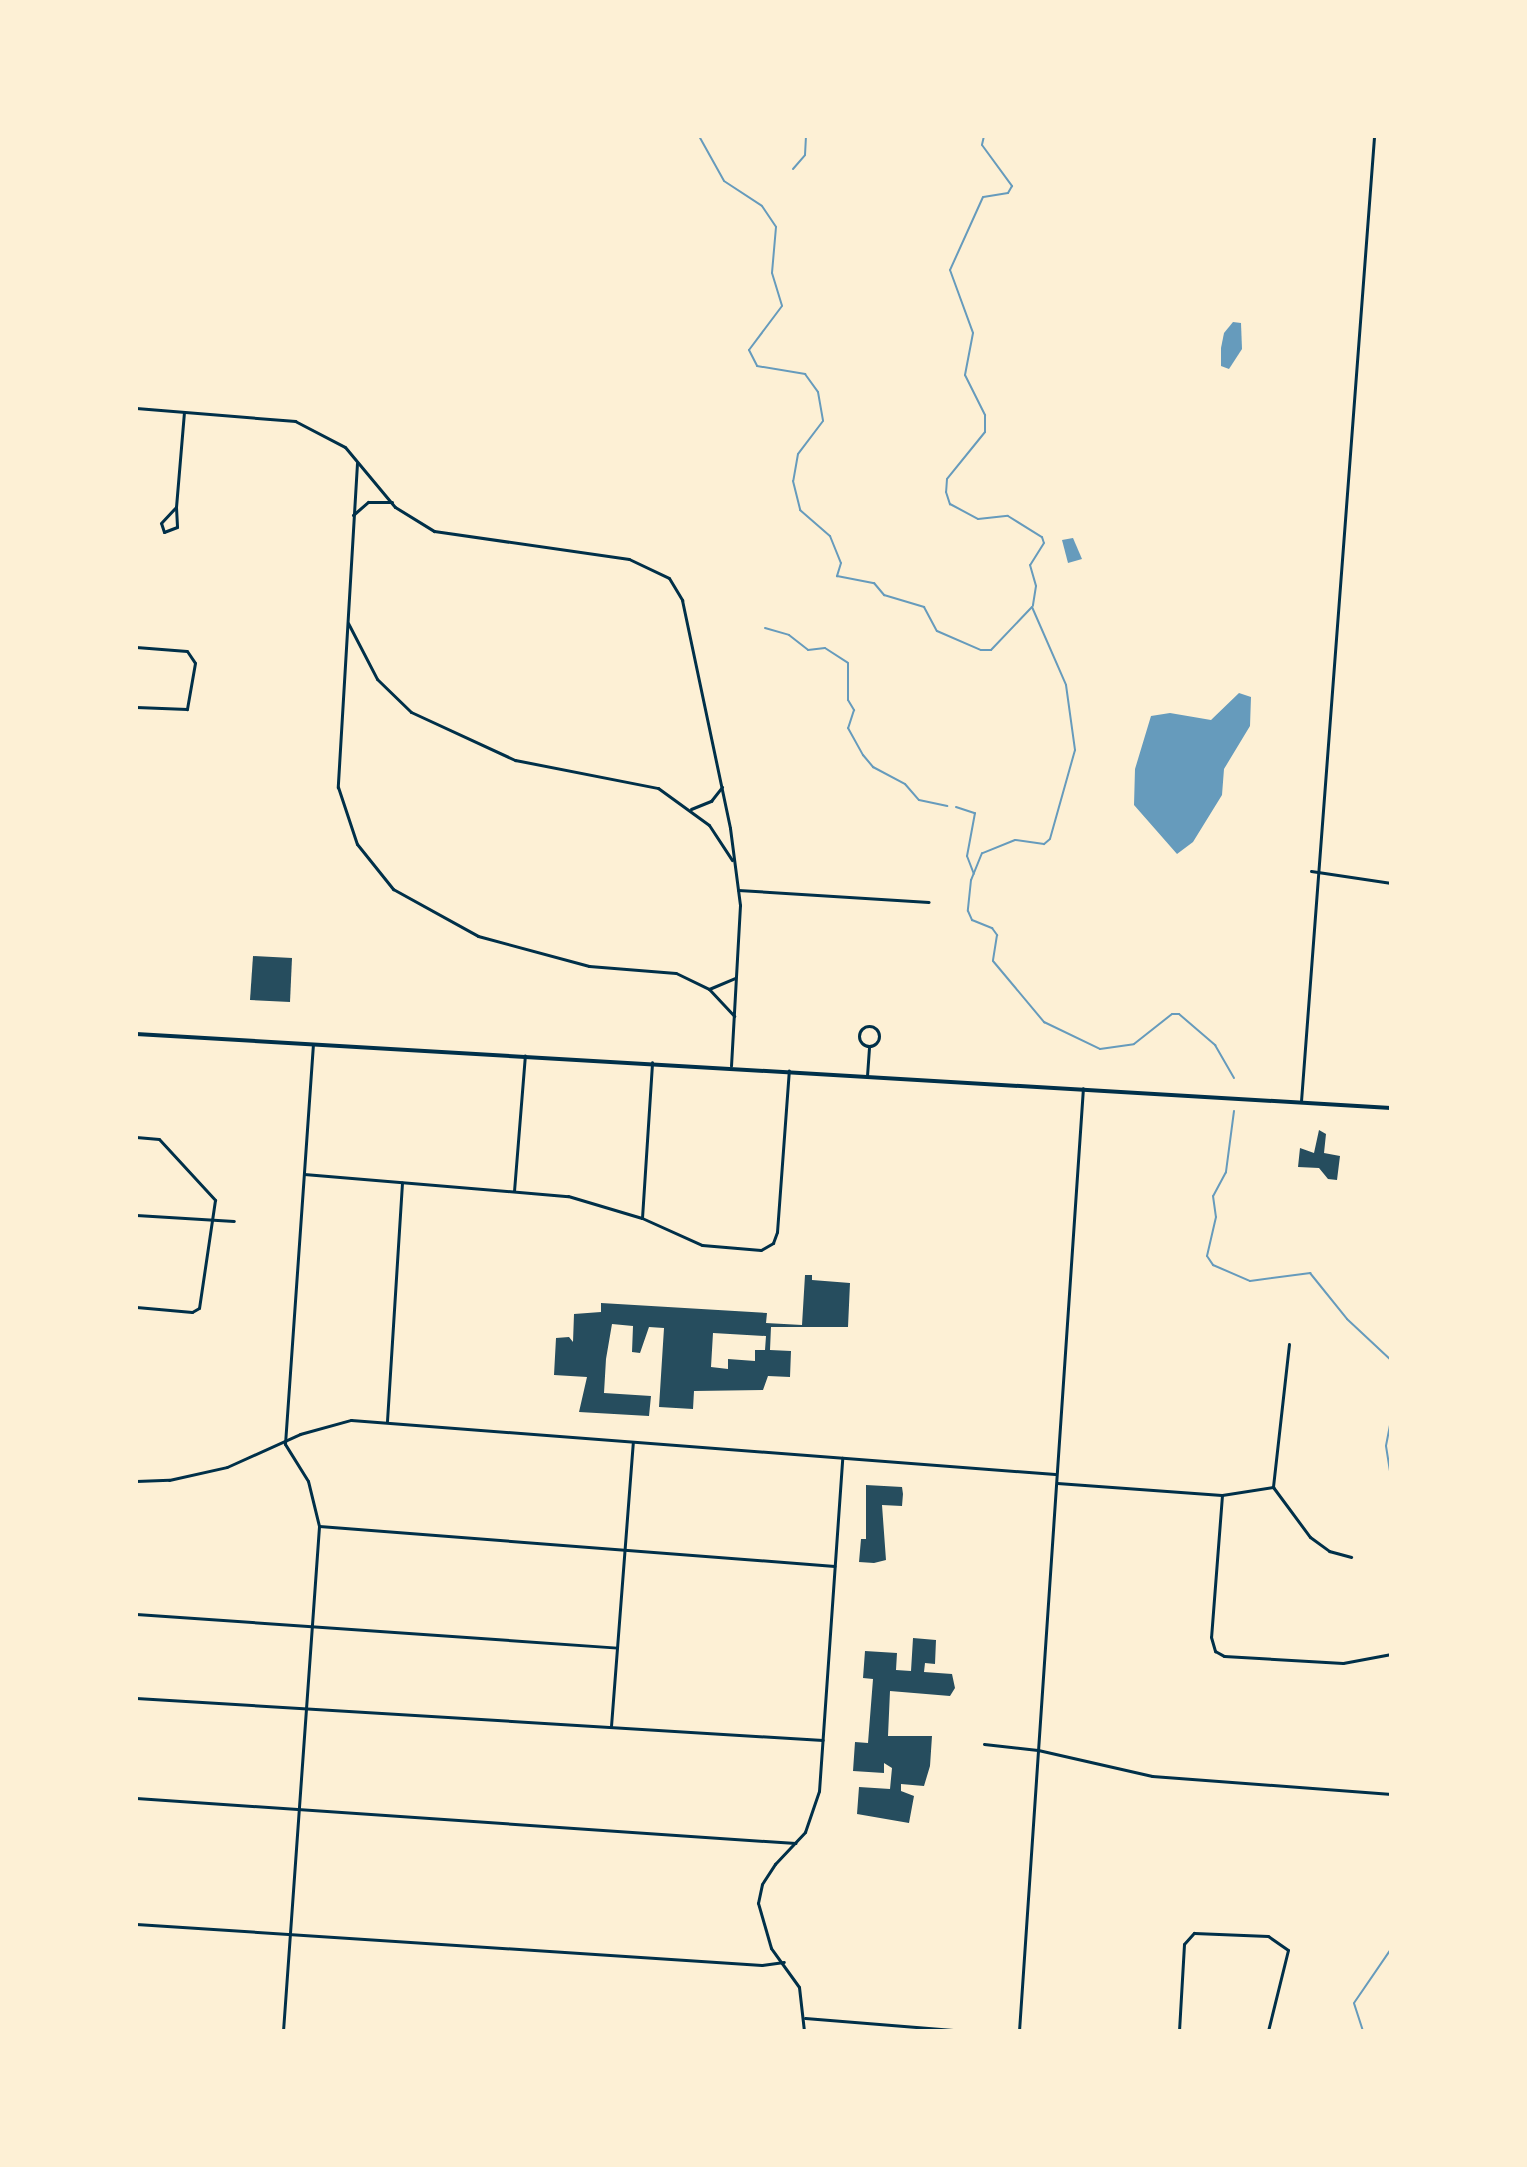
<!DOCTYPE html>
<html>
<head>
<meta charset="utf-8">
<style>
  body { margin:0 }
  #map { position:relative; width:1527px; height:2167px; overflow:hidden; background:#fdf0d5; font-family:Jost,sans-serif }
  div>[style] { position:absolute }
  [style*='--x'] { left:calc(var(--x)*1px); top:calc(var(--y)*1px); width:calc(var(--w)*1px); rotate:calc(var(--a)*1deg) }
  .water>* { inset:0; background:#669bbc }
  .stream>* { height:2px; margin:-1px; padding:0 1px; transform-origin:1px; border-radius:1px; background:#669bbc }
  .building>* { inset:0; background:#264d5e }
  .minor>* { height:3px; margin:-1.5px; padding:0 1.5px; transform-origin:1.5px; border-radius:1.5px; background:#003049 }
  .minor>.ring { margin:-1.5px; padding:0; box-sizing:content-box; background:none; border:3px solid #003049; border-radius:50% }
  .primary>* { height:4px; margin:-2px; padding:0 2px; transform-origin:2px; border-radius:2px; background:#003049 }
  span { translate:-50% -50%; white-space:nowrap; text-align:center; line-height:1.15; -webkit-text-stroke:8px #fdf0d5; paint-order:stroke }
  .frame { position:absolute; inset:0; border:138px solid #fdf0d5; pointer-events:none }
</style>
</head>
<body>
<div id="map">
  <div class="water">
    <i style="clip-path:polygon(1233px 322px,1241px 323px,1242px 349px,1229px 369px,1221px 366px,1221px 348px,1224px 333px)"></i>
    <i style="clip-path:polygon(1073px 538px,1082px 559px,1068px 563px,1062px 540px)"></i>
    <i style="clip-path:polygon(1239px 693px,1251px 697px,1250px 726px,1224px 769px,1222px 795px,1193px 842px,1177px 854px,1134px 805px,1135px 769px,1151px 716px,1170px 713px,1211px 720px)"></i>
  </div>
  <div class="stream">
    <i style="--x:699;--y:136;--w:51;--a:60.9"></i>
    <i style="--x:724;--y:181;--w:45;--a:33.3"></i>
    <i style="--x:762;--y:206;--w:25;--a:56"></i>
    <i style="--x:776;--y:227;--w:46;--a:95"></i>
    <i style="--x:772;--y:273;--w:34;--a:73"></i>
    <i style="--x:782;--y:306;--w:55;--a:126.9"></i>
    <i style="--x:749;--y:350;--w:18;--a:63"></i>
    <i style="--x:757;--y:366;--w:49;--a:9.5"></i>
    <i style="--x:805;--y:374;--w:22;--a:54"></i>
    <i style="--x:818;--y:392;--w:29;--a:80"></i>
    <i style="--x:823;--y:421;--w:41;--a:127.1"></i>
    <i style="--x:798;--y:454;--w:27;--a:100"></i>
    <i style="--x:793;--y:481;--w:30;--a:76"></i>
    <i style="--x:800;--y:510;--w:40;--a:41"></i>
    <i style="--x:830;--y:536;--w:29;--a:68"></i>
    <i style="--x:841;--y:563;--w:14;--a:107"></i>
    <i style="--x:837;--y:576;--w:38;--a:11"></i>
    <i style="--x:874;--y:583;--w:16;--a:50"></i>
    <i style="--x:884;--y:595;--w:42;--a:16.7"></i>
    <i style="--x:924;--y:607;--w:27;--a:62"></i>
    <i style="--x:937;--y:631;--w:48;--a:23.4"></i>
    <i style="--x:981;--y:650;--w:10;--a:0"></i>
    <i style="--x:991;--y:650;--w:59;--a:-46.4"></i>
    <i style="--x:1032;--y:607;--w:85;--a:66.4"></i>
    <i style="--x:1066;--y:685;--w:66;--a:82.1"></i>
    <i style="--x:1075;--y:750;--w:92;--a:105.7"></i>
    <i style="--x:1050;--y:839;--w:8;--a:140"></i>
    <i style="--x:1044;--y:844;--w:29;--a:-172"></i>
    <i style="--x:1015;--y:840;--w:35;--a:158"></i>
    <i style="--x:982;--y:853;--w:29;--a:112"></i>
    <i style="--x:971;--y:880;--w:31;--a:96"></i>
    <i style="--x:968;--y:911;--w:10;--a:66"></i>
    <i style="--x:972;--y:920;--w:22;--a:22"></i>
    <i style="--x:992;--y:928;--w:9;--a:54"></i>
    <i style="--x:997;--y:935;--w:26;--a:99"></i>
    <i style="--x:993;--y:961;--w:80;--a:50.1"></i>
    <i style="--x:1044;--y:1022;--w:62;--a:25.7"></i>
    <i style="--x:1100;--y:1049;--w:34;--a:-8"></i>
    <i style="--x:1134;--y:1044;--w:48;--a:-38.3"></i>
    <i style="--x:1172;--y:1014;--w:7;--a:0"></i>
    <i style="--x:1179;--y:1014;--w:48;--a:40.7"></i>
    <i style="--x:1215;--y:1045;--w:38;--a:60"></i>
    <i style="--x:984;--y:136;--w:9;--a:103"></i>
    <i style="--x:982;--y:145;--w:51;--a:53.8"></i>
    <i style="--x:1012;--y:186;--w:8;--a:120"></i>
    <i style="--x:1008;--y:193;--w:25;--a:171"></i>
    <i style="--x:983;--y:197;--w:80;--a:114.3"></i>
    <i style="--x:950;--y:270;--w:67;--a:69.9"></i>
    <i style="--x:973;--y:333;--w:43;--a:100.8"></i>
    <i style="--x:965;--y:375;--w:45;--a:63.4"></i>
    <i style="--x:985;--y:415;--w:17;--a:90"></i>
    <i style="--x:985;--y:432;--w:60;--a:129"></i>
    <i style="--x:947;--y:479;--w:13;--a:94"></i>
    <i style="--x:946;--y:492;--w:13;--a:72"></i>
    <i style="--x:950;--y:504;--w:32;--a:28"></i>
    <i style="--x:978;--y:519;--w:30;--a:-6"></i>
    <i style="--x:1008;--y:516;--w:40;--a:32"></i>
    <i style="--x:1042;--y:537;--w:6;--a:72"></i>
    <i style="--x:1044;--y:543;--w:26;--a:122"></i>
    <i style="--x:1030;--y:565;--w:22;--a:74"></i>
    <i style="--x:1036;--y:586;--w:20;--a:99"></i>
    <i style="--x:793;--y:169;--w:18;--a:-49"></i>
    <i style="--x:805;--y:155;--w:19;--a:-87"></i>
    <i style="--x:765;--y:628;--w:25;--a:16"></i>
    <i style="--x:789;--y:635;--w:24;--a:38"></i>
    <i style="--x:808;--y:650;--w:17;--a:-7"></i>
    <i style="--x:825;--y:648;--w:27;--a:33"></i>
    <i style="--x:848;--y:663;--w:37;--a:90"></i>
    <i style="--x:848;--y:700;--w:12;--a:59"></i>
    <i style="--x:854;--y:710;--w:19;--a:108"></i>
    <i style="--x:848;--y:728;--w:31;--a:61"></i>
    <i style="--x:863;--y:755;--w:16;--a:50"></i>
    <i style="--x:873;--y:767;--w:36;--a:28"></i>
    <i style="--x:905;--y:784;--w:21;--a:49"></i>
    <i style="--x:919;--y:800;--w:29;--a:12"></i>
    <i style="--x:956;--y:807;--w:20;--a:18"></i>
    <i style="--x:975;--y:813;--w:44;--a:100.5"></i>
    <i style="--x:967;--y:856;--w:19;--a:69"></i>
    <i style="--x:1234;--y:1111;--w:62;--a:97.5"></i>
    <i style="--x:1226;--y:1172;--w:27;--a:118"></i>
    <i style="--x:1213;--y:1196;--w:21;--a:82"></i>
    <i style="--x:1216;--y:1217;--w:40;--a:103"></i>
    <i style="--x:1207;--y:1256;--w:11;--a:56"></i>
    <i style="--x:1213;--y:1265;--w:40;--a:23.4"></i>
    <i style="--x:1250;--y:1281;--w:61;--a:-7.6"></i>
    <i style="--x:1310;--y:1273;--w:59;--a:51.2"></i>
    <i style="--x:1347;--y:1319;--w:60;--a:43"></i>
    <i style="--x:1391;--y:1420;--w:26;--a:101"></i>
    <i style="--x:1386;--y:1446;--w:31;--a:81"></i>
    <i style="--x:1363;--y:2031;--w:29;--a:-108"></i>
    <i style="--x:1354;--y:2003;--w:65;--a:-55.6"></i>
  </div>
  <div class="building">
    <i style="clip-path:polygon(253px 956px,292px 958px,290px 1002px,250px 1000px)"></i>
    <i style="clip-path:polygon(1319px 1130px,1326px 1134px,1324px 1153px,1340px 1156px,1337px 1180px,1328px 1179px,1319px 1168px,1298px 1167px,1300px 1148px,1314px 1153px)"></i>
    <i style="clip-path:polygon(evenodd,805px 1275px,812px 1275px,812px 1280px,850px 1283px,848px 1327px,771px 1327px,770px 1350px,791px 1351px,790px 1377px,768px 1376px,763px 1390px,694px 1391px,693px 1409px,659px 1407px,664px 1328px,649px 1327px,640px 1353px,632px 1352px,633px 1326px,612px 1324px,606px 1359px,604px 1393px,651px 1396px,649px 1416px,579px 1412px,587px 1377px,554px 1375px,556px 1338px,569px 1337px,573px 1342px,574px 1314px,601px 1312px,601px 1303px,767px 1313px,766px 1323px,802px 1325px,805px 1275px,713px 1333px,766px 1336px,765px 1350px,755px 1350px,755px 1361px,728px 1359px,728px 1369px,711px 1367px,713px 1333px)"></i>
    <i style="clip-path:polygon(866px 1485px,902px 1487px,903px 1494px,902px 1506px,882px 1505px,886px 1560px,874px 1563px,859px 1562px,861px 1539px,866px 1539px)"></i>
    <i style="clip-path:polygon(913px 1638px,936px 1640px,935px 1664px,925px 1663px,924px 1672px,952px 1674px,955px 1688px,950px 1696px,890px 1691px,888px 1736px,932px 1736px,930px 1766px,924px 1786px,901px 1784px,901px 1791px,914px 1796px,909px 1823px,857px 1814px,859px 1787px,890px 1789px,892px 1768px,884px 1763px,884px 1773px,853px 1771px,855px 1742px,868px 1743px,873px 1679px,863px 1678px,865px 1651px,897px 1653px,896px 1670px,911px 1671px)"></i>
  </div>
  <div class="minor">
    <i style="--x:136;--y:408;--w:160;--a:4.7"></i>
    <i style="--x:295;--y:421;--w:56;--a:27.5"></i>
    <i style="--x:345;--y:447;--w:78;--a:50.2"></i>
    <i style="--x:395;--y:507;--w:46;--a:31.6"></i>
    <i style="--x:434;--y:531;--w:197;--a:8.2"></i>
    <i style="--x:629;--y:559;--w:44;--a:25.4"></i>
    <i style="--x:669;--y:578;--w:26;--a:59"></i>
    <i style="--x:682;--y:600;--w:233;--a:78.1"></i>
    <i style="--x:730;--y:828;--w:78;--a:82.6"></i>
    <i style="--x:740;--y:905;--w:161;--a:93.2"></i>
    <i style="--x:357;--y:463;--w:325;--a:93.4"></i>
    <i style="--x:338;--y:787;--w:60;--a:71.6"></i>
    <i style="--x:357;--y:844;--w:58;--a:51.3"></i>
    <i style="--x:393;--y:889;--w:97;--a:28.9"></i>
    <i style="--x:478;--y:936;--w:115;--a:15.1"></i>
    <i style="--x:589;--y:966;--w:87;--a:4.6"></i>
    <i style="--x:676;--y:973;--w:37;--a:26"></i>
    <i style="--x:709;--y:989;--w:37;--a:47"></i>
    <i style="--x:176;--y:507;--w:20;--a:87"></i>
    <i style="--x:177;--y:527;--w:14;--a:159"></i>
    <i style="--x:164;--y:532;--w:9;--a:-108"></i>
    <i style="--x:161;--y:523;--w:22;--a:-47"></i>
    <i style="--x:176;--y:507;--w:95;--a:-85.2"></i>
    <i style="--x:353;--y:515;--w:20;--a:-41"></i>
    <i style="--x:368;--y:502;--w:24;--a:0"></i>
    <i style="--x:348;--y:623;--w:63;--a:62.6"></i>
    <i style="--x:377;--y:679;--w:47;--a:44.1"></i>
    <i style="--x:411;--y:712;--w:115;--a:24.8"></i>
    <i style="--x:515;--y:760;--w:146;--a:11.1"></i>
    <i style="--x:658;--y:788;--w:63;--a:36"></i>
    <i style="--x:709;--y:825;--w:42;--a:56.7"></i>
    <i style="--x:136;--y:647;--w:51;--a:4.5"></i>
    <i style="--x:187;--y:651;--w:14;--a:56"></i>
    <i style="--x:195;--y:663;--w:47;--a:99.9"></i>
    <i style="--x:187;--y:709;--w:51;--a:-177.8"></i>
    <i style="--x:691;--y:809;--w:22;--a:-22"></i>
    <i style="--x:711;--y:801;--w:18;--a:-52"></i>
    <i style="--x:1311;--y:871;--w:81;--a:8.5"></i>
    <i style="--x:738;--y:890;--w:191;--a:3.6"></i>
    <i style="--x:709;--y:989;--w:28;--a:-23"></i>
    <i class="ring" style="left:859px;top:1026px;width:17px;height:17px"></i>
    <i style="--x:867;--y:1076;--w:29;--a:-86"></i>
    <i style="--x:1301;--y:1101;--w:968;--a:-85.67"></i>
    <i style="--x:136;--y:1137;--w:23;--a:5"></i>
    <i style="--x:159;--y:1139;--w:83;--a:47.4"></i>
    <i style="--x:215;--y:1200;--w:109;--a:98.4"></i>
    <i style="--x:199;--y:1308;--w:8;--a:150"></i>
    <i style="--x:192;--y:1312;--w:56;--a:-174.9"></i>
    <i style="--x:304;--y:1174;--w:265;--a:4.8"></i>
    <i style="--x:568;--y:1196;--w:77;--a:16.6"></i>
    <i style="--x:642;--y:1218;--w:66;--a:24.2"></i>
    <i style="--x:702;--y:1245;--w:59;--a:4.8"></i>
    <i style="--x:761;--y:1250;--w:14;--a:-30"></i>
    <i style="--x:773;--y:1243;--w:12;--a:-70"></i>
    <i style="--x:777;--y:1232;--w:162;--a:-85.8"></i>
    <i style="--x:514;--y:1191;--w:136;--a:-85.4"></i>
    <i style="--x:136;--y:1215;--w:98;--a:3.5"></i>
    <i style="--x:642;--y:1218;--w:156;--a:-86.3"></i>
    <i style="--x:1289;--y:1344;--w:144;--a:96.4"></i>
    <i style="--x:1273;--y:1487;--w:62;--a:53.5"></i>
    <i style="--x:1310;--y:1537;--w:24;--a:36"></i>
    <i style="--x:1329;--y:1551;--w:23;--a:15"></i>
    <i style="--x:387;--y:1421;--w:239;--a:-86.4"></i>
    <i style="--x:136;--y:1481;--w:33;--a:-2"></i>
    <i style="--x:169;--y:1480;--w:59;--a:-12.6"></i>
    <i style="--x:227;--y:1467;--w:80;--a:-24.3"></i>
    <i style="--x:300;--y:1434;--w:53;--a:-15.4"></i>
    <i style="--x:351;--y:1420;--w:706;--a:4.39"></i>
    <i style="--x:1057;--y:1483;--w:165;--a:4.2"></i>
    <i style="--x:1222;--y:1495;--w:52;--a:-8.9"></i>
    <i style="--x:1222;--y:1495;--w:142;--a:94.4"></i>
    <i style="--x:1211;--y:1637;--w:15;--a:74"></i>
    <i style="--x:1215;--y:1651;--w:10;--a:29"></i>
    <i style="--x:1224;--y:1656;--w:119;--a:3.4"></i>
    <i style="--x:1343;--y:1663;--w:49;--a:-10.6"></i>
    <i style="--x:319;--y:1526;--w:517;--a:4.44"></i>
    <i style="--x:136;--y:1614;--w:482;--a:4"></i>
    <i style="--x:136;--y:1698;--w:688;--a:3.5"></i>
    <i style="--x:611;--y:1726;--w:284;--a:-85.6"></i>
    <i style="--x:984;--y:1744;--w:54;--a:6.3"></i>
    <i style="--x:1038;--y:1750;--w:117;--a:12.8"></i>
    <i style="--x:1152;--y:1776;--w:240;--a:4.3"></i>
    <i style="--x:136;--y:1798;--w:661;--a:3.91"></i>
    <i style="--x:136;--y:1924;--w:627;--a:3.75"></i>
    <i style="--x:762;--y:1965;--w:22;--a:-8"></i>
    <i style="--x:805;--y:2018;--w:164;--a:4.6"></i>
    <i style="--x:283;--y:2031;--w:506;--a:-85.92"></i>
    <i style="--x:319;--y:1526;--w:46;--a:-103.7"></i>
    <i style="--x:308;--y:1481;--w:44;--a:-121.9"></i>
    <i style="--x:285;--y:1444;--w:400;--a:-86"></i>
    <i style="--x:804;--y:2031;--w:44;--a:-96.5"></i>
    <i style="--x:799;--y:1987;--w:48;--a:-125.7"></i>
    <i style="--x:771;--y:1948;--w:47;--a:-106.1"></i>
    <i style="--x:758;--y:1903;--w:19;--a:-78"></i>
    <i style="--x:762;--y:1884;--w:24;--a:-57"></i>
    <i style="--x:775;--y:1864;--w:44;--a:-46.8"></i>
    <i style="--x:805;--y:1832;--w:43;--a:-71.1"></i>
    <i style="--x:819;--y:1791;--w:334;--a:-86"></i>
    <i style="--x:1019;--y:2031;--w:945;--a:-86.12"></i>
    <i style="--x:1179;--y:2031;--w:87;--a:-86.7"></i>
    <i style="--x:1184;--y:1944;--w:15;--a:-48"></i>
    <i style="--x:1194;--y:1933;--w:74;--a:2.3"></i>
    <i style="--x:1268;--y:1936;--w:24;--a:35"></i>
    <i style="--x:1288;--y:1950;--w:83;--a:103.9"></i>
  </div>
  <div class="primary">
    <i style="--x:136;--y:1034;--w:1257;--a:3.37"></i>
  </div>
  <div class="frame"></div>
</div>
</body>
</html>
